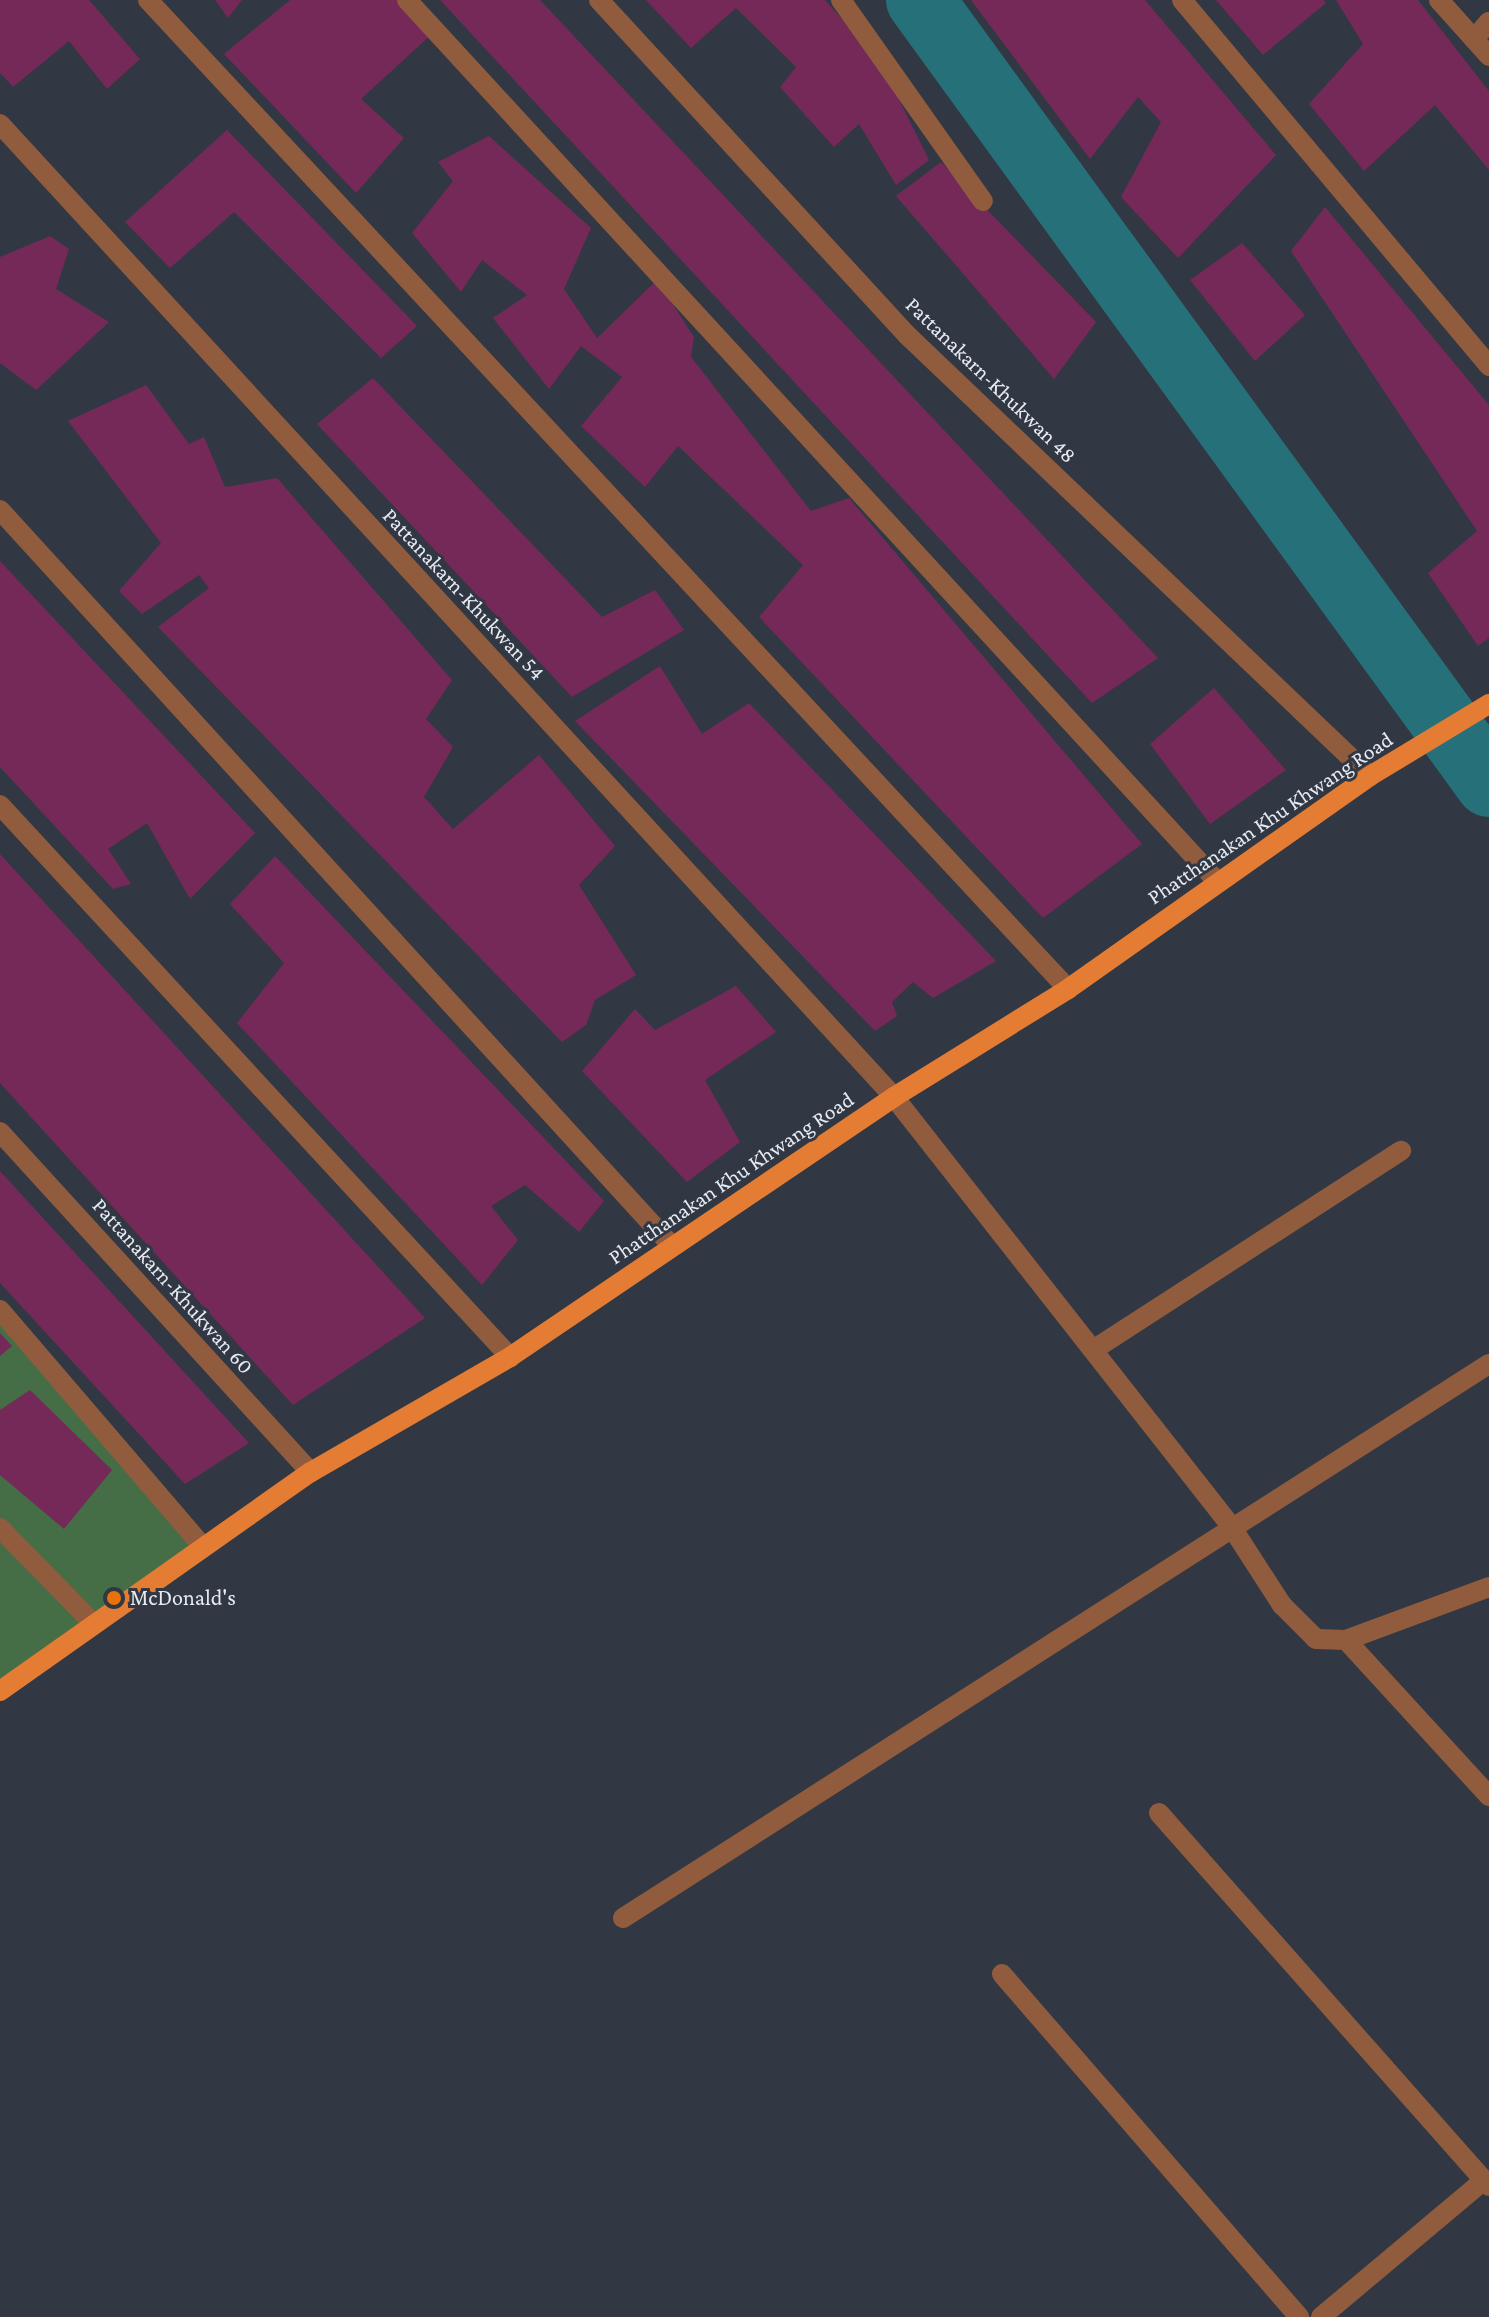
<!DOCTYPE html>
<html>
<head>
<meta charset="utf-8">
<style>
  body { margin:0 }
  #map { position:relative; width:1489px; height:2317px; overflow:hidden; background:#313843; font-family:"Crimson Pro",serif }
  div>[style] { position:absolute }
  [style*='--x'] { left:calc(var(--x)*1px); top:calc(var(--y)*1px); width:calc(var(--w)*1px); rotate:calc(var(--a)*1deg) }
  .green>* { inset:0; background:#456e46 }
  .river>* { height:68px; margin:-34px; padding:0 34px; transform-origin:34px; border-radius:34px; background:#257079 }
  .building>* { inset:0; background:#752959 }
  .minor>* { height:20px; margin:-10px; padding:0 10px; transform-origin:10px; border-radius:10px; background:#905c3d }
  .major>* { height:20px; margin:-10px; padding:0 10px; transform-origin:10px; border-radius:10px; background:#e47c33 }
  .dots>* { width:22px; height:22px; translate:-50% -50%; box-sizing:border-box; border:4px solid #313843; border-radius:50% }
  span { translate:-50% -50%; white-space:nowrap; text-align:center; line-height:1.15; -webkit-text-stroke:6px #313843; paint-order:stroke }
  .street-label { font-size:22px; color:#e6ebf2 }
  .poi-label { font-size:22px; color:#e6ebf2 }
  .left { translate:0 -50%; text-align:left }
</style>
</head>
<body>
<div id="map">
  <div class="green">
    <i style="clip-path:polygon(0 1308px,202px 1546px,8px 1687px,0 1678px)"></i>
  </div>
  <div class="river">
    <i style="--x:920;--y:0;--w:968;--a:53.99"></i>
  </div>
  <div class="building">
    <i style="clip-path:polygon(0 0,89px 0,140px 59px,107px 89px,69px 41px,13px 87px,0 73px)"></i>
    <i style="clip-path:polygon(215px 0,242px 0,228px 18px)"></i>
    <i style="clip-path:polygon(290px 0,399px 0,433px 33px,361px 99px,404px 138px,356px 193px,224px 54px)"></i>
    <i style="clip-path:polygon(440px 0,540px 0,1158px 658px,1092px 703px)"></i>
    <i style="clip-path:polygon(646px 0,825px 0,880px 61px,929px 160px,896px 185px,859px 124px,834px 147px,780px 87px,796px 67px,736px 8px,691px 48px)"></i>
    <i style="clip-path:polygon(971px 0,1145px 0,1276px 155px,1178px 258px,1121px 197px,1161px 122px,1138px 97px,1090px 159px)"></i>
    <i style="clip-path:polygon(1216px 0,1324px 0,1326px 3px,1263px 55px)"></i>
    <i style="clip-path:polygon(1336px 0,1418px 0,1489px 91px,1489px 170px,1435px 105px,1364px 171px,1309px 104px,1363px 44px)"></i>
    <i style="clip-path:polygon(227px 130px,417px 326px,381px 358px,234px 212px,170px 268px,125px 222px)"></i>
    <i style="clip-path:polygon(489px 136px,591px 228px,564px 289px,597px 338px,657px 280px,694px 337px,691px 357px,811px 511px,849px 498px,1142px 844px,1043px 918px,759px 617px,803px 565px,678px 446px,645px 487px,581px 426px,622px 377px,581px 346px,549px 389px,493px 318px,527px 295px,482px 260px,461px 292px,412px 233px,453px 181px,438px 162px)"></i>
    <i style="clip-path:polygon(941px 162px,1096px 322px,1054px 379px,896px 196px)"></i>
    <i style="clip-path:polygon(1325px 207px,1489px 405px,1489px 638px,1478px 646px,1428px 573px,1477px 531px,1291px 251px)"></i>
    <i style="clip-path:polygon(50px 236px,69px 249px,56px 289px,109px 322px,36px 390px,0 363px,0 257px)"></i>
    <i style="clip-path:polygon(1242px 243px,1305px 315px,1255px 361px,1190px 280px)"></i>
    <i style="clip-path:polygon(373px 378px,602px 617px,655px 590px,684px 630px,572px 697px,317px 424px)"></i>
    <i style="clip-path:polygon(146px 385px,189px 444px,204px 437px,225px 487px,277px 478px,452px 680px,426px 719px,453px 747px,424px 797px,453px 829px,539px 755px,615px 846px,579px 885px,636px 975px,595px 1000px,586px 1025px,562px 1042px,158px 627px,209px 588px,199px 575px,142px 614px,119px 591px,161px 543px,68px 421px)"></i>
    <i style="clip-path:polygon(0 561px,255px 833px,190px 899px,147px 823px,108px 849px,131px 884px,113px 889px,0 767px)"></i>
    <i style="clip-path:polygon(660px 666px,702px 734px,749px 703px,996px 961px,933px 998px,913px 982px,892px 1002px,897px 1016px,875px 1031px,575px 721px)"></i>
    <i style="clip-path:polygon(1214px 688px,1286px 770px,1210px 824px,1150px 744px)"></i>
    <i style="clip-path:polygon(0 854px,425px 1318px,293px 1405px,0 1083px)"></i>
    <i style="clip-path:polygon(275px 856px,604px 1201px,579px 1232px,525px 1185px,491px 1206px,518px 1240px,482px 1285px,237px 1023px,284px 963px,230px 904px)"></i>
    <i style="clip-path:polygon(736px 986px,776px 1032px,705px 1080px,740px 1142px,687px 1182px,582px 1071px,635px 1009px,655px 1030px)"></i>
    <i style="clip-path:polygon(0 1171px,249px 1443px,185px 1484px,0 1283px)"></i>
    <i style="clip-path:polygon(0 1333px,12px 1346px,0 1356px)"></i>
    <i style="clip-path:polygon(30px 1390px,112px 1470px,64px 1529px,0 1475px,0 1410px)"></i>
  </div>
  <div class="minor">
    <i style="--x:148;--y:0;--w:1351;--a:47.07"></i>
    <i style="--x:407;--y:0;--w:1195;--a:47.41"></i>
    <i style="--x:599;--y:0;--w:455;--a:47.4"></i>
    <i style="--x:907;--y:335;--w:639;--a:43.61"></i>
    <i style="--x:841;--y:0;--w:246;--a:54.8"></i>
    <i style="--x:1182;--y:0;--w:478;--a:50"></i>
    <i style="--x:1439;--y:0;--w:75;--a:48.2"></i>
    <i style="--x:1474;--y:39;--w:23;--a:-49"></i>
    <i style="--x:0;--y:124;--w:1321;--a:47.42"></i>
    <i style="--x:894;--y:1097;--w:546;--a:51.85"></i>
    <i style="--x:1231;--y:1526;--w:94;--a:57.2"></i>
    <i style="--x:1282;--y:1605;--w:48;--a:45"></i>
    <i style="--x:1316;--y:1639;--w:30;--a:2"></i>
    <i style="--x:1346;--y:1640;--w:212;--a:47.5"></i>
    <i style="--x:0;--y:510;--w:997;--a:47.6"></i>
    <i style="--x:0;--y:805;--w:752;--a:47.26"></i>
    <i style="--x:0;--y:1132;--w:461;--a:47.6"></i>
    <i style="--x:0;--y:1310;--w:311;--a:49.4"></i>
    <i style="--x:1093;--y:1350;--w:367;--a:-32.9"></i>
    <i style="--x:0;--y:1528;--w:130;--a:45.6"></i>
    <i style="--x:1346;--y:1640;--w:153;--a:-20.3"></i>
    <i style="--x:1159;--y:1813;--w:498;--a:48.5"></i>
    <i style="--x:623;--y:1918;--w:1028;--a:-32.61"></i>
    <i style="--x:1002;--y:1974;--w:454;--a:49.1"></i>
    <i style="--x:1321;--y:2317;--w:213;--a:-40"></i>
  </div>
  <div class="major">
    <i style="--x:0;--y:1691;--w:380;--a:-35.2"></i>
    <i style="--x:311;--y:1472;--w:230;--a:-30"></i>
    <i style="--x:510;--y:1357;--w:464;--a:-34.1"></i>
    <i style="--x:894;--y:1097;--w:205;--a:-31.8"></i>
    <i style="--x:1068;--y:989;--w:370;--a:-35.2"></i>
    <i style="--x:1370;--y:776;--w:139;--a:-31.2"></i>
  </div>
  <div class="dots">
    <i style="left:114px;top:1598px;background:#e8710a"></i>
  </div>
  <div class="street-label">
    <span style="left:991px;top:380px;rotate:44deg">Pattanakarn-Khukwan 48</span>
    <span style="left:464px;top:594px;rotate:47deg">Pattanakarn-Khukwan 54</span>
    <span style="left:1270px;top:818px;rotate:-34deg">Phatthanakan Khu Khwang Road</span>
    <span style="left:731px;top:1178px;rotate:-34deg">Phatthanakan Khu Khwang Road</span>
    <span style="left:173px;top:1286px;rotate:48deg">Pattanakarn-Khukwan 60</span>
  </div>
  <div class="poi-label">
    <span class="left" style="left:130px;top:1598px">McDonald's</span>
  </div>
</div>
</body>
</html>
